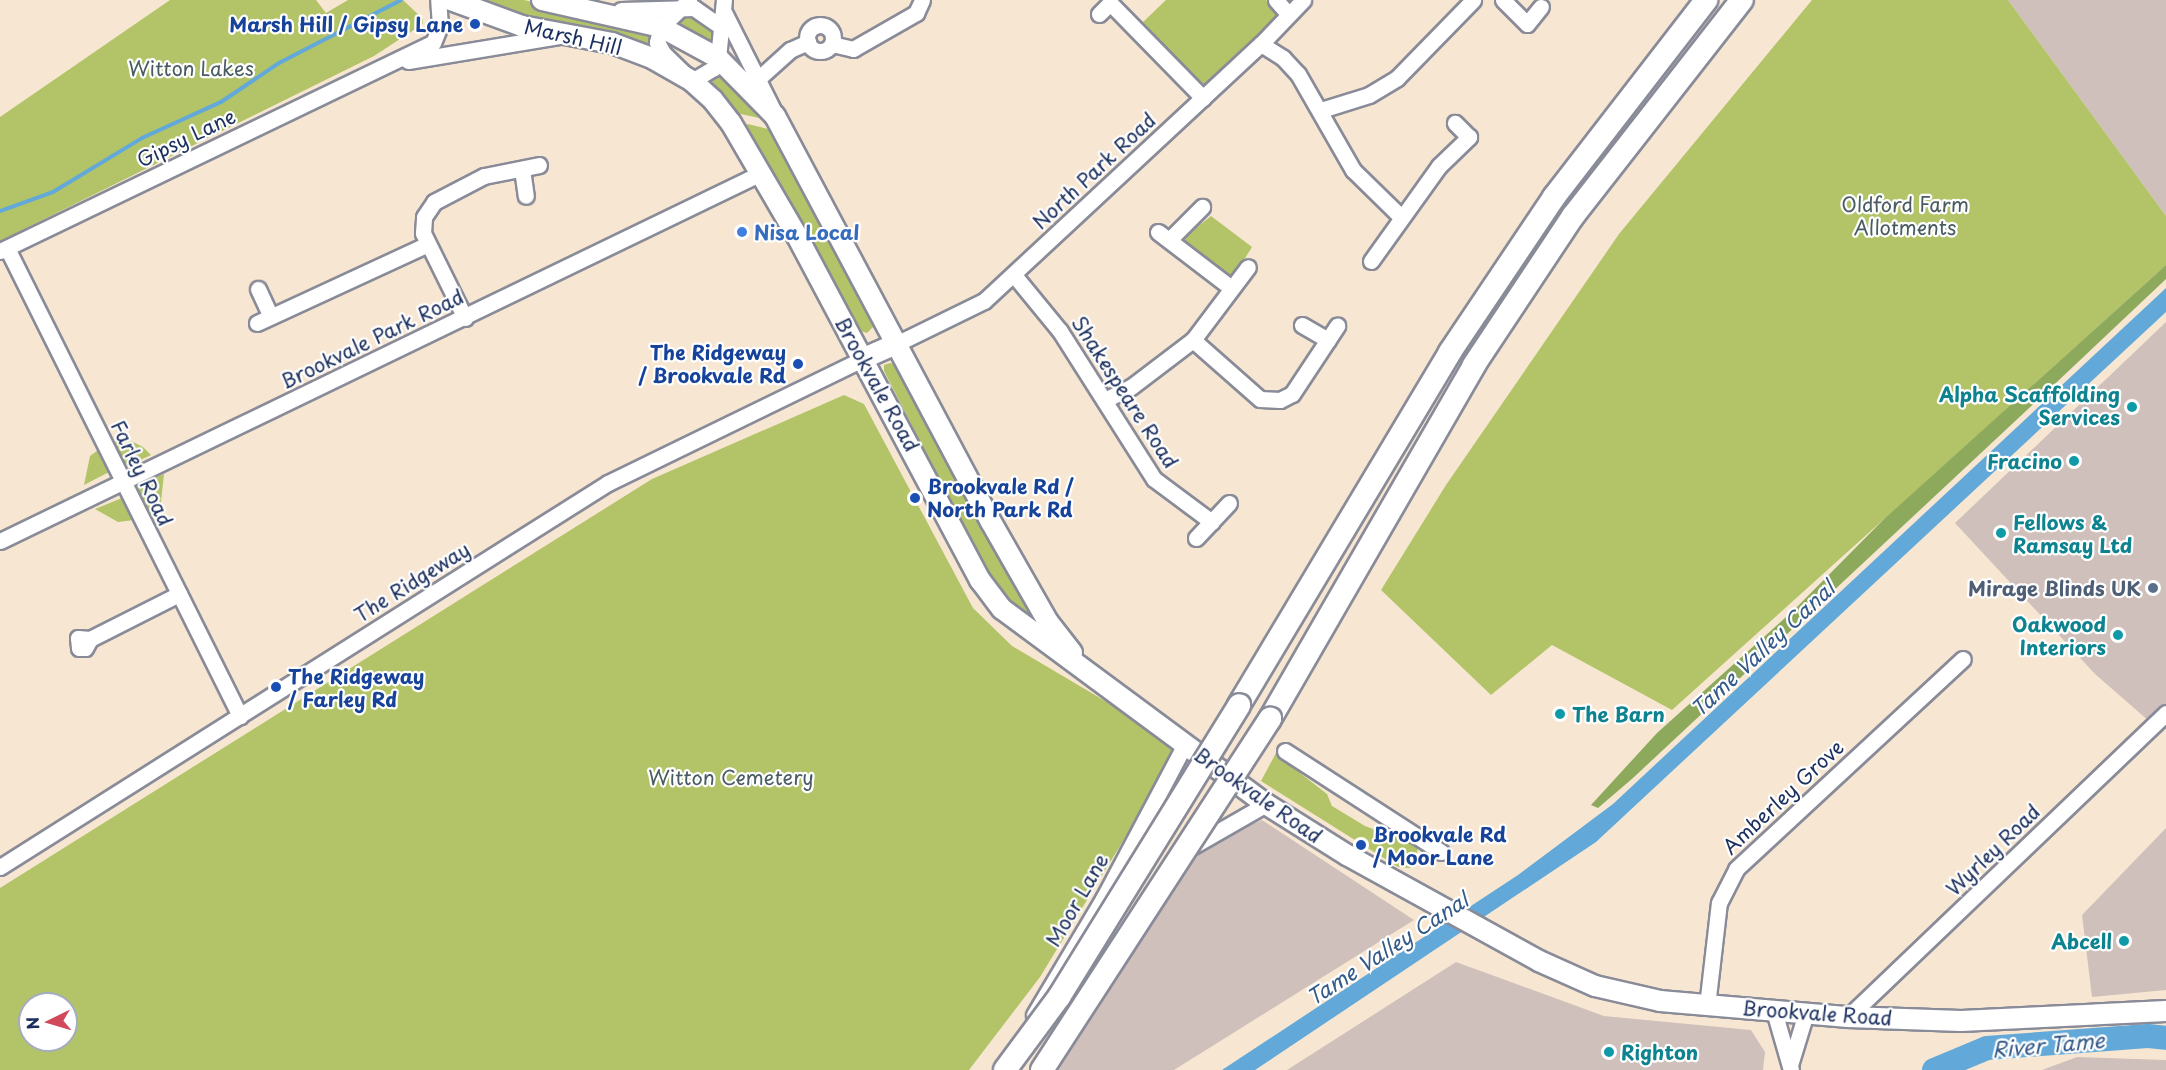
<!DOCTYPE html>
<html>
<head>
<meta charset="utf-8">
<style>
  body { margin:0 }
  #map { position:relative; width:2166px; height:1070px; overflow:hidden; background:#f7e7d2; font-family:"Playpen Sans",sans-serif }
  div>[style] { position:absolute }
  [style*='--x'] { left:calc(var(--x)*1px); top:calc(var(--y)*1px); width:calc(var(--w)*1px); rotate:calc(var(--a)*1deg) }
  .industrial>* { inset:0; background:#d0c0bc }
  .green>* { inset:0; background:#b2c467 }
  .forest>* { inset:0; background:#8daa5c }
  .water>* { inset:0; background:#62a9d9 }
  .stream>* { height:4px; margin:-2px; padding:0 2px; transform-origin:2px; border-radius:2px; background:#62a9d9 }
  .river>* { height:24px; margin:-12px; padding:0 12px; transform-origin:12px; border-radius:12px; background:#62a9d9 }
  .roads { filter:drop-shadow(2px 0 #898b98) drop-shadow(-2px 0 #898b98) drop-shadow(0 2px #898b98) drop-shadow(0 -2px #898b98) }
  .minor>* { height:15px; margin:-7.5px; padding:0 7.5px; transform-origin:7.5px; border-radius:7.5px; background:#fff }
  .minor>.ring { margin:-7.5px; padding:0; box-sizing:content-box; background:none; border:15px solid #fff; border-radius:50% }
  .major>* { height:20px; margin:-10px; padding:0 10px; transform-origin:10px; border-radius:10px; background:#fff }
  .highway>* { height:22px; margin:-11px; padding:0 11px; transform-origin:11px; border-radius:11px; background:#fff }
  .bridges { filter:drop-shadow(2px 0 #898b98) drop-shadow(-2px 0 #898b98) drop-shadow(0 2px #898b98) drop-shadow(0 -2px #898b98) }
  .highway-bridge>* { height:22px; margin:-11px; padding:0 11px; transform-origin:11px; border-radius:11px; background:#fff }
  .dots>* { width:16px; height:16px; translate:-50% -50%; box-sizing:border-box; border:3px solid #fff; border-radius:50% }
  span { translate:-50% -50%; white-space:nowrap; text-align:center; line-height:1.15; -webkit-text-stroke:4.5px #fff; paint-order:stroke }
  .transit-label { font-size:20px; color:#164399; font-weight:700 }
  .right { translate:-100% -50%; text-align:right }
  .left { translate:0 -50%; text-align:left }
  .street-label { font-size:20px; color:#1b2f5e }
  .park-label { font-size:20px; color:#485c61 }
  .shop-label { font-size:20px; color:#366cbe; font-weight:700 }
  .culture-label { font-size:20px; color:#0d838f; font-weight:700 }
  .service-label { font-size:20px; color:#4e5e75; font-weight:700 }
  .water-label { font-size:21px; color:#345a89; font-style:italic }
  .north { position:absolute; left:18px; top:992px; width:60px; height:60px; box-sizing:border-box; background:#fff; border:2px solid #a4acbf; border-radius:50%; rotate:265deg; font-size:16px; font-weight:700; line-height:24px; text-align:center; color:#1b2f5e }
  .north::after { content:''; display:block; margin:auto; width:21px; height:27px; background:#d1495b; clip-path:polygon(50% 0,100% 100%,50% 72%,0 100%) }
</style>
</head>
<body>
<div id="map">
  <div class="industrial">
    <i style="clip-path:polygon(2008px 0,2166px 0,2166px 216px)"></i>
    <i style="clip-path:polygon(2166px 322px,2166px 706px,2150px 722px,2095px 674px,1955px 523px)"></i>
    <i style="clip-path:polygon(1262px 820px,1414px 920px,1174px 1070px,1052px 1070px,1194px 857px,1221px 838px)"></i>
    <i style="clip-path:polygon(2166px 828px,2166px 990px,2092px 997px,2082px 915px)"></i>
    <i style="clip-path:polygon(1456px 962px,1604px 1016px,1751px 1030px,1765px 1052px,1763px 1070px,1287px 1070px)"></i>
    <i style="clip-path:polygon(2077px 1057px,2166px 1060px,2166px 1070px,2042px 1070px)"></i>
  </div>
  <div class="green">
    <i style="clip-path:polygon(170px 0,316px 0,326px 13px,348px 0,403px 0,423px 19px,423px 24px,374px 56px,0 241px,0 117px)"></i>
    <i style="clip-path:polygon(471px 0,524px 0,652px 30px,648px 47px)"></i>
    <i style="clip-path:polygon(1166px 0,1266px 0,1279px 14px,1204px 89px,1143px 22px)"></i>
    <i style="clip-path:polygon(1812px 0,2008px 0,2166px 216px,2166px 265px,1672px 710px,1552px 645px,1491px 695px,1381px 590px,1446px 485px,1619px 234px)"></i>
    <i style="clip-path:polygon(688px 17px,713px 25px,714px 44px,677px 28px,679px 19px)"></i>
    <i style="clip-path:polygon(724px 73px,769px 120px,736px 113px,709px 84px)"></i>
    <i style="clip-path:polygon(748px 124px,776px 131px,876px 324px,867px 333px,861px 331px,745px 126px)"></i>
    <i style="clip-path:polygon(1211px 216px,1252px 247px,1234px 276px,1226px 278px,1184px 243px,1186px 236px)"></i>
    <i style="clip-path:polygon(890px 363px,900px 366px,1035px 623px,1001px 591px,980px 558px,884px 371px,884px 365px)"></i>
    <i style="clip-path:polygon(evenodd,844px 395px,864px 404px,973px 608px,1012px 646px,1181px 746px,1040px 977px,969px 1070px,0 1070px,0 888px,652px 479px,844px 395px,30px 1004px,66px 1004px,66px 1040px,30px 1040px,30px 1004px)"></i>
    <i style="clip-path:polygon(127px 439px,143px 447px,151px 455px,128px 466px,122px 462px,114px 442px)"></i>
    <i style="clip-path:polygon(101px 448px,111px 471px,84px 485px,90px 456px)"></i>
    <i style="clip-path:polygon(164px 474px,161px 502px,148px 517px,136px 486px)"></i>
    <i style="clip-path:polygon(122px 498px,134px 520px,118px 522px,95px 509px)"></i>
    <i style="clip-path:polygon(1276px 753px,1302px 768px,1300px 773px,1327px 794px,1332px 806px,1365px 826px,1378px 831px,1389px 828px,1418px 845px,1416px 862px,1410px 868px,1398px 867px,1261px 781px)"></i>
  </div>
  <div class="forest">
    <i style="clip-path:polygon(2166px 265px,2166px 279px,2041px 397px,1633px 778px,1598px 808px,1591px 805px,1657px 733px,1796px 608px,1885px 518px)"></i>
  </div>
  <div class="water">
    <i style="clip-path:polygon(2166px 288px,2166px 312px,1596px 842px,1255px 1070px,1222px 1070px,1518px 875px,1613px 804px)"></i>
  </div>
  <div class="stream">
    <i style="--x:0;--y:211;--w:56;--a:-19.7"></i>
    <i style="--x:53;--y:192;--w:104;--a:-31.2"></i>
    <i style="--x:142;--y:138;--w:87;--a:-24.5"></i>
    <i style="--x:221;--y:102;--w:70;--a:-33.9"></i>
    <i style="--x:279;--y:63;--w:137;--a:-27.3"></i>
  </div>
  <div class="river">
    <i style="--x:1934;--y:1070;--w:57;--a:-22.5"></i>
    <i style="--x:1987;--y:1048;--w:161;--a:-4.3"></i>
    <i style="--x:2148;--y:1036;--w:18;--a:6"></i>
  </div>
  <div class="roads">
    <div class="minor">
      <i style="--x:689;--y:0;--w:39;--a:136"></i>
      <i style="--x:661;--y:27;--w:16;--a:105"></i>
      <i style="--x:657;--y:42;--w:13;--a:61"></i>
      <i style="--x:663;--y:53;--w:40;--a:44"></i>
      <i style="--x:692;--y:81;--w:26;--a:-31"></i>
      <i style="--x:714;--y:68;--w:11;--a:-68"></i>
      <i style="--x:718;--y:58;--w:58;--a:-84.1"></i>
      <i style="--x:1276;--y:0;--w:18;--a:49"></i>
      <i style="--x:1503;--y:0;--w:34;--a:45"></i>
      <i style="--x:1527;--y:24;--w:22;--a:-51"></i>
      <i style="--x:621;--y:10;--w:73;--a:-1.6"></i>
      <i style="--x:694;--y:8;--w:33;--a:35"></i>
      <i style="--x:724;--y:12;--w:114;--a:63.4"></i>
      <i style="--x:1099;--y:14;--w:16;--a:-45"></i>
      <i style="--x:1110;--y:3;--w:133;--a:45.6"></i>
      <i class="ring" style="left:807px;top:25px;width:11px;height:11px"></i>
      <i style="--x:832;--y:44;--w:22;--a:13"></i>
      <i style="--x:853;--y:49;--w:73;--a:-29.7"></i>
      <i style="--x:916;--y:13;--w:14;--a:-65"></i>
      <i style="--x:1261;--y:44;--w:26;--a:32"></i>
      <i style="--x:1283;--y:58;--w:22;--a:47"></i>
      <i style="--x:1298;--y:74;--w:111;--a:60.2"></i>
      <i style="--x:1353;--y:170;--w:67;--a:44.4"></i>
      <i style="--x:408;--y:61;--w:153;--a:-9.4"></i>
      <i style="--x:759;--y:78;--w:42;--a:-42.1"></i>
      <i style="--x:790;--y:50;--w:20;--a:-24"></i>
      <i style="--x:1321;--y:110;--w:50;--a:-17.4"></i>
      <i style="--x:1369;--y:95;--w:33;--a:-31"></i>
      <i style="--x:1397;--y:78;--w:109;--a:-45.7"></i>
      <i style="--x:522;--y:169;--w:27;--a:82"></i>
      <i style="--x:1158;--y:232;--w:91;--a:37.4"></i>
      <i style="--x:1169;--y:240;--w:47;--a:-45"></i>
      <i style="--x:7;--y:248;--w:523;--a:63.53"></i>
      <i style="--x:0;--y:251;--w:480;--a:-25.7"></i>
      <i style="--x:433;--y:43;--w:18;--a:-68"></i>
      <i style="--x:440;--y:26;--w:26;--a:-94"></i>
      <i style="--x:1371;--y:261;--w:117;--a:-54.4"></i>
      <i style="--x:1439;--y:166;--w:42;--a:-44"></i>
      <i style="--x:1469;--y:137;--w:20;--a:-135"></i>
      <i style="--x:1014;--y:275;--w:72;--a:50.6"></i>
      <i style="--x:1060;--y:331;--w:175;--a:57.6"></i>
      <i style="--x:1154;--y:479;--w:72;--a:36.6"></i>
      <i style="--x:258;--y:289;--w:29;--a:65"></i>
      <i style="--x:465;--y:318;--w:95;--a:-116.3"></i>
      <i style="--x:423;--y:233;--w:16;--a:-86"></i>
      <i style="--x:424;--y:217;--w:18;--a:-56"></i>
      <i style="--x:434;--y:202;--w:56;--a:-27.5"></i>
      <i style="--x:484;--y:176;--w:56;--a:-11.3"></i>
      <i style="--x:257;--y:323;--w:188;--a:-24.8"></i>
      <i style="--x:1302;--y:325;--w:30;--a:30"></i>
      <i style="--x:1193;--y:340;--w:89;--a:41.4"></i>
      <i style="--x:1260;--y:399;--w:20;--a:3"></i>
      <i style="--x:1280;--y:400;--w:13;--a:-27"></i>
      <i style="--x:1292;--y:394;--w:82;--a:-56.5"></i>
      <i style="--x:894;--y:345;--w:100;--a:-26.1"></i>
      <i style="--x:984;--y:301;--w:378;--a:-42.9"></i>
      <i style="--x:1261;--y:44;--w:61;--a:-46.3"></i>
      <i style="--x:1105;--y:400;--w:29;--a:-27"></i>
      <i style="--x:1131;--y:387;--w:78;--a:-37.2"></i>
      <i style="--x:1193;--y:340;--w:91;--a:-53"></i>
      <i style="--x:1196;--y:538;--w:48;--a:-46.7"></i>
      <i style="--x:0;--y:541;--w:845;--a:-25.81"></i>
      <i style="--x:90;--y:639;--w:12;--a:-175"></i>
      <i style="--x:78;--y:638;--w:10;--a:84"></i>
      <i style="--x:79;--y:648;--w:6;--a:0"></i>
      <i style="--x:85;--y:648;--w:10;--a:-61"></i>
      <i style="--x:90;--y:639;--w:100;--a:-26.8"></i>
      <i style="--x:1285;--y:751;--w:186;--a:32.9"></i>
      <i style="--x:1193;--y:846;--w:84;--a:-29.9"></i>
      <i style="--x:0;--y:867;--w:719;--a:-32.28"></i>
      <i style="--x:608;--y:483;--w:283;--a:-26"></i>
      <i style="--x:1707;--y:1006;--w:104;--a:-83.4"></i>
      <i style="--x:1719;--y:903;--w:38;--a:-63"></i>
      <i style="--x:1736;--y:869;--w:309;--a:-42.8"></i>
      <i style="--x:1774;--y:1011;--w:61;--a:73.9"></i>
      <i style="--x:1034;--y:1015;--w:135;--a:-59.3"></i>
      <i style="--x:1103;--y:899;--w:175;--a:-62.1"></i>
      <i style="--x:1848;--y:1017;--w:440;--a:-43.7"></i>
      <i style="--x:1790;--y:1065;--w:54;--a:-72.9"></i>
    </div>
    <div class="major">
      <i style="--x:451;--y:0;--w:76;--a:20.1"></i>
      <i style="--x:522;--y:26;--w:92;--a:10.7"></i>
      <i style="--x:612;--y:43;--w:43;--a:20.6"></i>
      <i style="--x:652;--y:58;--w:46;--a:29.9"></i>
      <i style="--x:692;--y:81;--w:28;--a:42"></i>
      <i style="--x:713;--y:100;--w:29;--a:52"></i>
      <i style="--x:731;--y:123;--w:131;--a:59.7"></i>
      <i style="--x:797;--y:236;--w:390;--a:62"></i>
      <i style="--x:980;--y:580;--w:36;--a:53"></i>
      <i style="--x:1002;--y:609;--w:328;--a:36.5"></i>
      <i style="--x:1266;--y:804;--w:96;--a:32.2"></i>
      <i style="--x:1347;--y:855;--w:219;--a:28.9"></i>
      <i style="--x:1539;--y:961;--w:61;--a:24.1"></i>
      <i style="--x:1595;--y:986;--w:67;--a:13"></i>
      <i style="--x:1660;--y:1001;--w:189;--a:4.9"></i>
      <i style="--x:1848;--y:1017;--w:113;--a:2"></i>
      <i style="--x:1961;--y:1021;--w:205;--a:-2.8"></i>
      <i style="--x:542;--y:0;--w:122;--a:12.8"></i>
      <i style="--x:661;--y:27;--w:65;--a:28.5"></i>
      <i style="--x:718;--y:58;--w:81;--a:45.5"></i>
      <i style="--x:775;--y:116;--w:460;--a:62"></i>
      <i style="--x:991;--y:522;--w:115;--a:60.3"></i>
      <i style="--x:1048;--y:622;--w:39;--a:52"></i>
      <i style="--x:862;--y:359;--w:35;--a:-24"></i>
    </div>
    <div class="highway">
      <i style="--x:1239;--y:705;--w:411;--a:-59.1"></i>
      <i style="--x:1450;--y:352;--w:187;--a:-56.1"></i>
      <i style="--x:1554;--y:197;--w:249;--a:-52.3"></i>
      <i style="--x:1270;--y:719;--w:409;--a:-60"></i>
      <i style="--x:1474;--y:365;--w:179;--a:-56.4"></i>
      <i style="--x:1573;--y:216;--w:274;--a:-52"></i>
    </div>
  </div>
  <div class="bridges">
    <div class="highway-bridge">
      <i style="--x:1005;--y:1070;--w:91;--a:-53.5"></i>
      <i style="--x:1059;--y:997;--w:343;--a:-58.3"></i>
      <i style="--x:1042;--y:1070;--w:419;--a:-57"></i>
    </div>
  </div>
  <div class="dots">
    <i style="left:475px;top:24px;background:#1a4fb4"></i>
    <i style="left:742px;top:232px;background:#3f7fe0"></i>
    <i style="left:798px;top:364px;background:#1a4fb4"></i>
    <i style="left:2132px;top:407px;background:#0f9aa8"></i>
    <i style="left:2074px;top:461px;background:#0f9aa8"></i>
    <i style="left:915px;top:498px;background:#1a4fb4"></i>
    <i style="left:2001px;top:533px;background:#0f9aa8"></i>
    <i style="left:2153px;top:588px;background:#5c6f8a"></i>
    <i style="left:2118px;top:635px;background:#0f9aa8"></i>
    <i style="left:276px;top:687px;background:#1a4fb4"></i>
    <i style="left:1560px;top:714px;background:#0f9aa8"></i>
    <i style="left:1361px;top:845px;background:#1a4fb4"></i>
    <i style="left:2124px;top:941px;background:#0f9aa8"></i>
    <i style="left:1609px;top:1052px;background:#0f9aa8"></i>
  </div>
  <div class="transit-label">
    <span class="right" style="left:463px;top:24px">Marsh Hill / Gipsy Lane</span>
    <span class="right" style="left:786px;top:364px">The Ridgeway<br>/ Brookvale Rd</span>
    <span class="left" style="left:927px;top:498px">Brookvale Rd /<br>North Park Rd</span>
    <span class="left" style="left:288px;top:688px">The Ridgeway<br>/ Farley Rd</span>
    <span class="left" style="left:1373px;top:846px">Brookvale Rd<br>/ Moor Lane</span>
  </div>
  <div class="street-label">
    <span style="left:573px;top:37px;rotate:13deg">Marsh Hill</span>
    <span style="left:186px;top:138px;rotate:-26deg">Gipsy Lane</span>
    <span style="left:1094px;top:171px;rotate:-43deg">North Park Road</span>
    <span style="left:372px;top:339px;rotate:-26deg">Brookvale Park Road</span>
    <span style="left:877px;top:384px;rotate:61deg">Brookvale Road</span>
    <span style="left:1125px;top:392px;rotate:57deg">Shakespeare Road</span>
    <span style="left:142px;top:473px;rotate:64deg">Farley Road</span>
    <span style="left:412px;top:582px;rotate:-32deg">The Ridgeway</span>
    <span style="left:1258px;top:795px;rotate:35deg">Brookvale Road</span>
    <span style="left:1783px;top:797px;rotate:-43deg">Amberley Grove</span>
    <span style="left:1993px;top:850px;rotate:-44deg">Wyrley Road</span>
    <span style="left:1077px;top:900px;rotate:-60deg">Moor Lane</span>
    <span style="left:1817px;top:1013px;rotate:4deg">Brookvale Road</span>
  </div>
  <div class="park-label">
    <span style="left:191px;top:68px">Witton Lakes</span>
    <span style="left:1905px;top:216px">Oldford Farm<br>Allotments</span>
    <span style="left:731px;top:777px">Witton Cemetery</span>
  </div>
  <div class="shop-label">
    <span class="left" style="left:754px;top:232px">Nisa Local</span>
  </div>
  <div class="culture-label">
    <span class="right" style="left:2120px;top:406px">Alpha Scaffolding<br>Services</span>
    <span class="right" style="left:2062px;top:461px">Fracino</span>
    <span class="left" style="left:2013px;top:534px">Fellows &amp;<br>Ramsay Ltd</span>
    <span class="right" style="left:2106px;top:636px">Oakwood<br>Interiors</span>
    <span class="left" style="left:1572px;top:714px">The Barn</span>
    <span class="right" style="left:2112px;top:941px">Abcell</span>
    <span class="left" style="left:1621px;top:1052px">Righton</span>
  </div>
  <div class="service-label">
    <span class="right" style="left:2141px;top:588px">Mirage Blinds UK</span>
  </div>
  <div class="water-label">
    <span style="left:1762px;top:648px;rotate:-43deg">Tame Valley Canal</span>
    <span style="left:1387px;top:948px;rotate:-33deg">Tame Valley Canal</span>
    <span style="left:2048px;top:1044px;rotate:-5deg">River Tame</span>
  </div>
  <div class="north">N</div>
</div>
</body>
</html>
